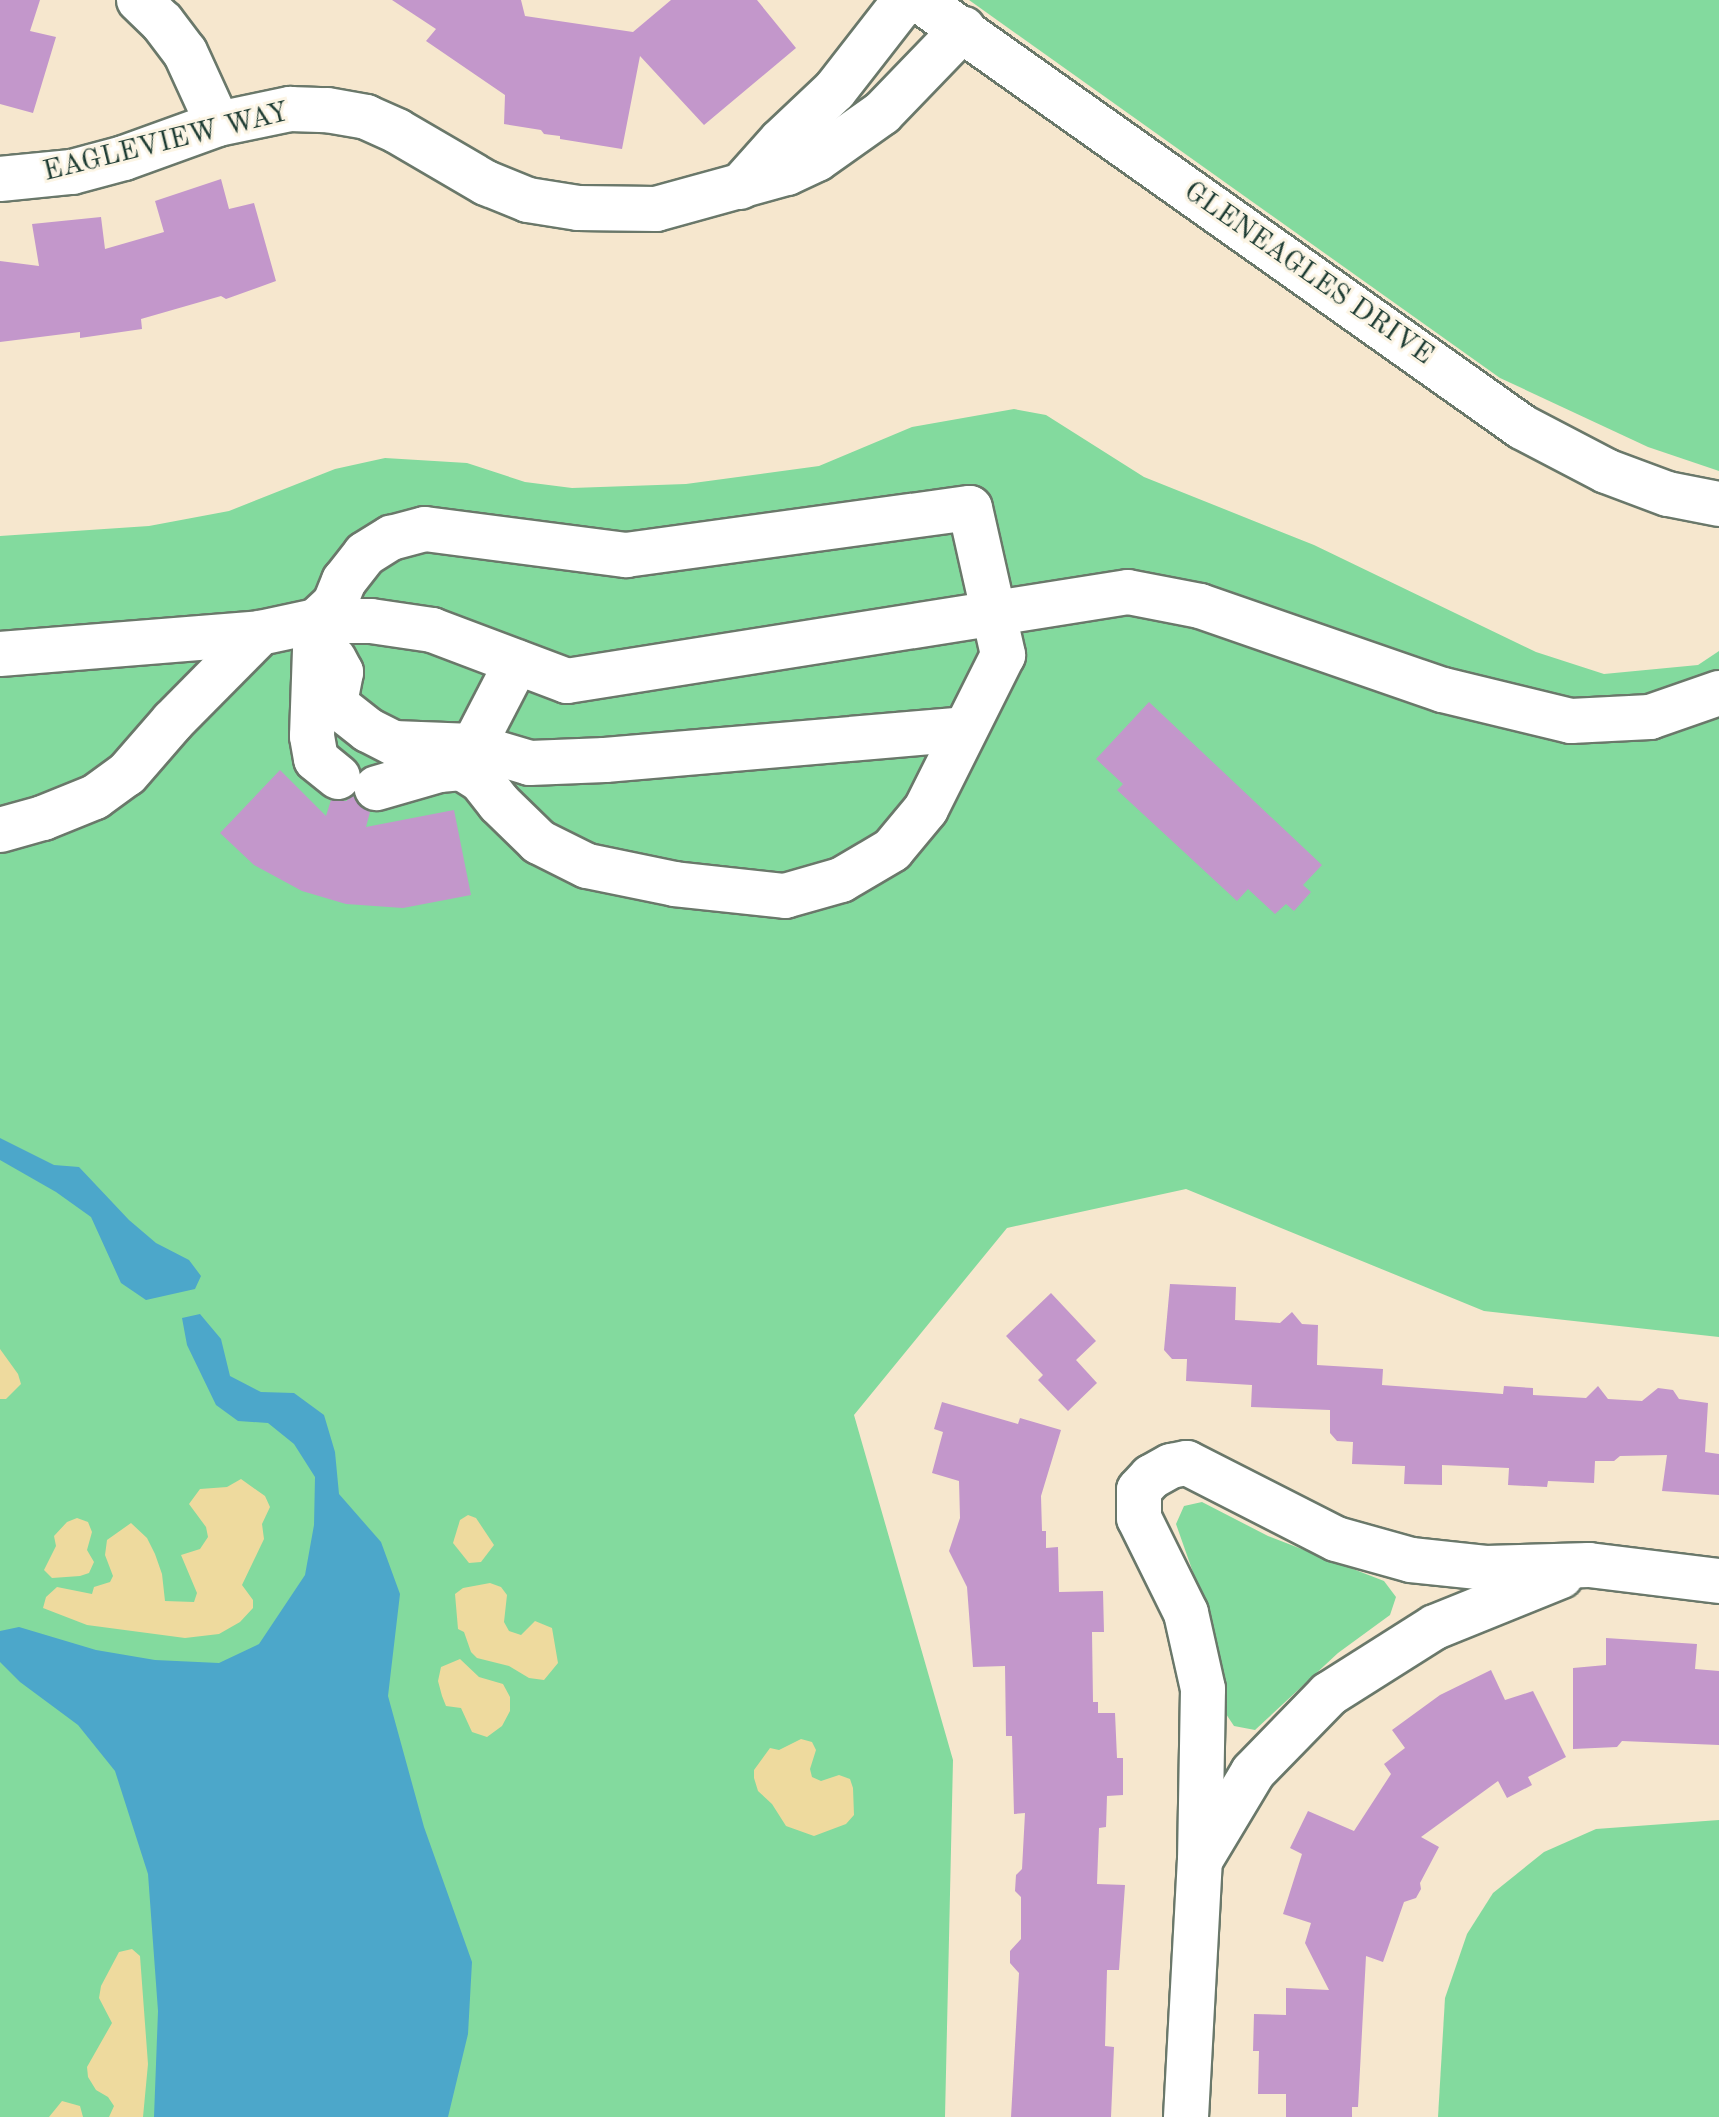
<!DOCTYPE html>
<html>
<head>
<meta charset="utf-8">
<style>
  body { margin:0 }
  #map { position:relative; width:1719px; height:2117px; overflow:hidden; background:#f6e7ce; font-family:"Old Standard TT",serif }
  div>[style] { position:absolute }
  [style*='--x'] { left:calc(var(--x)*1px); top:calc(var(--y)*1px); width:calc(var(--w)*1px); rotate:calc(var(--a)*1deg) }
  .green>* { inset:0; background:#83da9e }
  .sand>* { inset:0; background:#eeda9e }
  .water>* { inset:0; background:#4ca7ca }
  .building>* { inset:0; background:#c397cb }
  .roads { filter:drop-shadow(2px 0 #6a786a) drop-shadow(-2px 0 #6a786a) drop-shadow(0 2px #6a786a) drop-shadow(0 -2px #6a786a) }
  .minor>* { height:44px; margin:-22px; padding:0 22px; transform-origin:22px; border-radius:22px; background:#fff }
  span { translate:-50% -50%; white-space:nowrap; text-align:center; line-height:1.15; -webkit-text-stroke:6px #fcf5e5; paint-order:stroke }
  .street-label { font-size:28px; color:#1f3d34 }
</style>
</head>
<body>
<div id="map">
  <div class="green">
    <i style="clip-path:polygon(969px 0,1719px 0,1719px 471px,1648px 447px,1500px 378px)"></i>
    <i style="clip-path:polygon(1014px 409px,1046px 415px,1144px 477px,1314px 545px,1536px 652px,1604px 674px,1698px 665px,1719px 651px,1719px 1337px,1484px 1311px,1186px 1189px,1007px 1228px,854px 1415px,953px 1760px,945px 2117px,0 2117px,0 536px,149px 526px,229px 511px,335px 469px,385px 458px,467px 463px,525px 482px,572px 488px,686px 484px,819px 466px,912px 427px)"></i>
    <i style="clip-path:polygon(1202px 1502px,1268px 1536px,1384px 1581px,1396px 1597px,1390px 1615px,1338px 1653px,1255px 1730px,1234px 1726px,1226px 1714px,1214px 1632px,1176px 1524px,1184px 1506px)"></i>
    <i style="clip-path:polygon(1719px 1820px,1719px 2117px,1438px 2117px,1445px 1998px,1467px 1934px,1493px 1893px,1544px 1852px,1596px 1829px)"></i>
  </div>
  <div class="sand">
    <i style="clip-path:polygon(0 1349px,18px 1374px,21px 1384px,6px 1399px,0 1399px)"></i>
    <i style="clip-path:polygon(241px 1479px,265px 1496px,270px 1507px,262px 1524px,264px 1539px,242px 1585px,253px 1600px,253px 1608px,240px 1622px,219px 1634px,185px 1638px,87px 1625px,43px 1608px,46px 1597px,57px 1587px,92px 1594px,94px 1587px,110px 1582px,113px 1576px,105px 1555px,107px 1540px,131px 1523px,147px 1538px,155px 1554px,162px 1574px,165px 1601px,194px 1602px,197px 1593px,181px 1555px,200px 1549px,208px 1537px,206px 1527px,189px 1504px,200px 1489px,227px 1487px)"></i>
    <i style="clip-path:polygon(468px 1515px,476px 1518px,494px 1545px,481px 1562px,469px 1563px,453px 1543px,460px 1520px)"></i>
    <i style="clip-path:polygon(77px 1518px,88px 1522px,92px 1532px,87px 1550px,94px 1562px,89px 1573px,80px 1576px,52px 1578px,44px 1570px,56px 1546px,54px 1536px,67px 1522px)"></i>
    <i style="clip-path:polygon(490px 1583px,501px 1587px,507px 1595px,504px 1622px,509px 1631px,521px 1635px,535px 1621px,552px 1628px,558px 1663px,544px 1680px,529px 1678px,509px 1666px,477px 1658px,471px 1652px,464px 1632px,458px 1629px,455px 1594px,463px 1588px)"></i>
    <i style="clip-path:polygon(460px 1659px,479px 1677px,503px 1684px,510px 1697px,510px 1711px,502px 1726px,487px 1737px,472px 1732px,461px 1708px,446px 1706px,442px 1696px,438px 1681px,441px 1667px)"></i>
    <i style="clip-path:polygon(801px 1739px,812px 1742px,816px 1750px,810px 1769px,812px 1777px,821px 1781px,839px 1775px,850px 1779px,853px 1788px,854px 1815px,846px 1824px,814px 1836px,786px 1826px,772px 1804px,758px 1791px,754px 1778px,754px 1770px,770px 1748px,779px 1750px)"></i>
    <i style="clip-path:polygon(132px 1949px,140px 1956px,148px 2064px,143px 2117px,109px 2117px,114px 2106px,108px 2097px,96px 2090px,88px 2077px,87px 2067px,112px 2023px,99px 1998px,101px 1986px,119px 1952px)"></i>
    <i style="clip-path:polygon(62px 2101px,80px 2106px,83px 2117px,49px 2117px)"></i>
  </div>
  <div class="water">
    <i style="clip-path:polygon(0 1138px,54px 1165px,79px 1167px,129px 1220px,156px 1243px,189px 1260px,201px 1276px,195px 1289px,146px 1300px,121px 1283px,91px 1217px,56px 1192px,0 1160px)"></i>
    <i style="clip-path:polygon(200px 1314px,221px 1339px,230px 1376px,261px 1392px,294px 1393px,324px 1415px,335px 1452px,339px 1494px,381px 1542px,400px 1594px,388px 1696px,424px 1827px,472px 1962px,468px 2034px,448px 2117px,154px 2117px,158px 2011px,148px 1874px,115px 1771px,78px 1725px,20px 1682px,0 1662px,0 1631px,19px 1627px,96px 1650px,155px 1660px,219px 1663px,259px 1644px,305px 1575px,314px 1525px,315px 1477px,294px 1444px,268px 1423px,238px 1421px,216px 1405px,187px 1345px,182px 1318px)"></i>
  </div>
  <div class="building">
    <i style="clip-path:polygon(0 0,40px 0,30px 31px,56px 37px,33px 113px,0 104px)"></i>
    <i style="clip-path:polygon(392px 0,521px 0,525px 16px,633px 32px,671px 0,757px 0,796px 48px,704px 125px,640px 56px,622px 149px,560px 139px,560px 136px,544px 134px,541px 130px,504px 124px,505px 95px,426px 41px,436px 29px)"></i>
    <i style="clip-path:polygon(221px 179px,229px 209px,254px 203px,276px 281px,226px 299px,221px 296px,141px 319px,142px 329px,80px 338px,80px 332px,0 342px,0 261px,39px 266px,32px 224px,101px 217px,105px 249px,164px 232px,155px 201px)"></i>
    <i style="clip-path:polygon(1149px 702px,1322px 865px,1303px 885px,1311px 892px,1294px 911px,1286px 904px,1275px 914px,1248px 889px,1237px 901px,1117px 790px,1123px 784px,1096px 759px)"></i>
    <i style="clip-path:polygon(280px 770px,326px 816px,331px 800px,346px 801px,353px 796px,360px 806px,370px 812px,366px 827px,454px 810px,471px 895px,403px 908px,346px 904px,302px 891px,254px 865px,220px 833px)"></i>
    <i style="clip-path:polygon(1170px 1284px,1236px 1287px,1235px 1320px,1280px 1323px,1292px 1312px,1302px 1324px,1318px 1325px,1317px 1365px,1383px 1369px,1382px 1385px,1503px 1394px,1504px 1386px,1533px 1388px,1533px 1395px,1586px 1398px,1598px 1386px,1608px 1399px,1642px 1401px,1658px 1388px,1673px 1390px,1679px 1399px,1708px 1403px,1705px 1452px,1719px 1454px,1719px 1495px,1662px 1491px,1667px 1455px,1620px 1456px,1614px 1461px,1595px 1461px,1594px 1483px,1548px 1481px,1547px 1487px,1508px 1485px,1509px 1468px,1442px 1465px,1442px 1485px,1404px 1484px,1405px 1466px,1352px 1464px,1353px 1442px,1337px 1441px,1330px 1433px,1330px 1410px,1251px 1407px,1252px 1385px,1186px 1381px,1187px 1359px,1172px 1359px,1164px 1350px)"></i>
    <i style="clip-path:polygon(1051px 1293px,1096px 1341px,1076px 1360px,1097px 1383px,1068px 1411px,1038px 1380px,1043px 1375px,1006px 1336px)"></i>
    <i style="clip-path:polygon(942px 1402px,1018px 1424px,1020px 1418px,1061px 1430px,1041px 1496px,1042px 1531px,1046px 1531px,1046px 1548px,1058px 1547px,1059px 1592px,1103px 1591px,1104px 1632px,1092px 1632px,1093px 1702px,1098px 1702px,1098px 1713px,1115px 1713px,1117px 1758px,1123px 1758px,1123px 1795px,1107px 1796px,1106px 1827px,1099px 1828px,1097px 1884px,1125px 1885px,1119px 1970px,1107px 1970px,1105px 2046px,1114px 2047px,1111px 2117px,1011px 2117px,1019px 1973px,1010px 1963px,1010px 1951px,1021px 1939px,1021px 1897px,1015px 1891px,1016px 1875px,1022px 1869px,1025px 1813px,1014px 1814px,1012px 1736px,1006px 1736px,1005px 1666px,973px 1667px,967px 1587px,949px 1551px,960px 1518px,959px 1481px,932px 1473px,943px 1432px,934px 1429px)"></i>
    <i style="clip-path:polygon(1606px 1638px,1697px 1644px,1695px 1669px,1719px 1671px,1719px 1745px,1622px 1741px,1617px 1747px,1573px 1749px,1573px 1668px,1606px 1665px)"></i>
    <i style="clip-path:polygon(1491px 1670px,1505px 1700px,1533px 1691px,1566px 1757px,1528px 1777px,1532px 1785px,1507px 1798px,1498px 1781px,1421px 1837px,1439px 1847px,1420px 1883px,1421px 1889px,1416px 1898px,1404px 1902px,1383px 1962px,1366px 1956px,1358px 2107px,1352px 2107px,1352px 2117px,1286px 2117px,1286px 2094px,1258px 2094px,1259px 2051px,1253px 2051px,1254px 2014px,1286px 2015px,1286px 1988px,1329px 1990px,1305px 1943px,1311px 1923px,1283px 1914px,1302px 1854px,1290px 1848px,1308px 1811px,1354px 1831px,1391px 1774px,1384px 1764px,1405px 1748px,1392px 1730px,1440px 1695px)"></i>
  </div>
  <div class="roads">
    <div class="minor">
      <i style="--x:139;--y:0;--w:32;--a:44"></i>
      <i style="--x:162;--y:22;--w:38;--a:53"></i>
      <i style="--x:185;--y:52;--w:79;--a:65.4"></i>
      <i style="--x:919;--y:0;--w:739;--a:35.3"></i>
      <i style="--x:1522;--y:427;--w:95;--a:27.6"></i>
      <i style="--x:1606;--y:471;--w:66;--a:20.4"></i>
      <i style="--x:1668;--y:494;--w:52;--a:11.1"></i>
      <i style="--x:0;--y:179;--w:72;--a:-5.6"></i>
      <i style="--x:72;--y:172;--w:54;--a:-15.1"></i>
      <i style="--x:124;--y:158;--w:100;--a:-19.9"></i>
      <i style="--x:218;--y:124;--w:74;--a:-11.8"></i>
      <i style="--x:290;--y:109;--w:37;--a:2"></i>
      <i style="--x:327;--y:110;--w:40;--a:10"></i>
      <i style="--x:366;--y:117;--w:34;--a:24"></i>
      <i style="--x:397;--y:131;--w:103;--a:30.3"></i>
      <i style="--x:486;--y:183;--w:45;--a:22"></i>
      <i style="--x:528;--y:200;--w:51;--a:9.1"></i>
      <i style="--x:578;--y:208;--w:78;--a:0.7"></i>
      <i style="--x:656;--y:209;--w:136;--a:-15.4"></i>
      <i style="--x:787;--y:173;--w:33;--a:-25"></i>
      <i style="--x:817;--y:159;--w:80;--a:-35.3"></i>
      <i style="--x:882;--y:113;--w:117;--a:-46"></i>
      <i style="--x:740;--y:187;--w:62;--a:-48.3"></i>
      <i style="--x:781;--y:141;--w:74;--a:-43.4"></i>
      <i style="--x:835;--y:90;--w:114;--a:-52.1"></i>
      <i style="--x:0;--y:654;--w:261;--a:-4.6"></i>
      <i style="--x:260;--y:633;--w:57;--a:-12.1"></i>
      <i style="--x:316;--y:621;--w:55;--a:0"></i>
      <i style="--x:371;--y:621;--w:62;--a:8.4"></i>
      <i style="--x:432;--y:630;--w:144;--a:20.7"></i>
      <i style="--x:567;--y:681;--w:568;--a:-9.01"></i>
      <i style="--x:1128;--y:592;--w:73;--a:11"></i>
      <i style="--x:1200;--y:606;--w:257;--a:19.1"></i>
      <i style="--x:1443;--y:690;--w:132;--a:13.6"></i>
      <i style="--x:1571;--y:721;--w:79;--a:-2.9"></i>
      <i style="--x:1650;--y:717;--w:73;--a:-19.2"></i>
      <i style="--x:334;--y:659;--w:15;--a:62"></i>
      <i style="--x:341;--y:672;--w:33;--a:101"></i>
      <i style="--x:335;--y:704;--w:42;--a:38.2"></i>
      <i style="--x:368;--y:730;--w:29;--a:27"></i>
      <i style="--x:394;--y:743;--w:79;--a:2.2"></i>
      <i style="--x:473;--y:746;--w:59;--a:16.6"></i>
      <i style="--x:530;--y:763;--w:75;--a:-2.3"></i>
      <i style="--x:605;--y:760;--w:361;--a:-4.9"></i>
      <i style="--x:462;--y:768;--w:119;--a:-62.6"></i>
      <i style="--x:338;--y:777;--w:28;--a:-141"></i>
      <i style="--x:316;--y:759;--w:23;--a:-100"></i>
      <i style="--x:312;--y:736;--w:115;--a:-88"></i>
      <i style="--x:316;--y:621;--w:26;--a:-43"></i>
      <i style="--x:335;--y:603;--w:24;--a:-68"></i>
      <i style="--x:344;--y:581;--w:34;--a:-52"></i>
      <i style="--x:365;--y:554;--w:31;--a:-32"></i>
      <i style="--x:391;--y:538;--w:35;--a:-15"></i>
      <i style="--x:425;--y:529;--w:203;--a:7.4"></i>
      <i style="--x:626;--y:555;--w:347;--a:-7.8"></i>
      <i style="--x:970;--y:508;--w:151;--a:77.3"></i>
      <i style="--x:1003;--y:655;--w:172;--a:116.6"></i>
      <i style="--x:926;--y:809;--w:53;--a:129.7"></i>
      <i style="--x:892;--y:850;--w:59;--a:149.5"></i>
      <i style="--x:841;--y:880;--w:58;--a:164.1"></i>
      <i style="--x:785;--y:896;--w:111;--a:-173.8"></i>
      <i style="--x:675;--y:884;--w:90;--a:-168.4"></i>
      <i style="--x:587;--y:866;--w:54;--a:-153.4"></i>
      <i style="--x:539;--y:842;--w:56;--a:-135.7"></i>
      <i style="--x:499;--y:803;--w:29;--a:-128"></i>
      <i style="--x:481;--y:780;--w:22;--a:-148"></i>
      <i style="--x:462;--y:768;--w:23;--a:175"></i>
      <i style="--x:439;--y:770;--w:65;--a:163.8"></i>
      <i style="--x:0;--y:830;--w:45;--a:-15.6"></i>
      <i style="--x:43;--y:818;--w:56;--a:-22"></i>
      <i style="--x:95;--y:797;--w:39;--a:-36"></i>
      <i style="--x:127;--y:774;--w:70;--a:-49"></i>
      <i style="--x:173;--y:721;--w:124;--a:-45.3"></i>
      <i style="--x:1201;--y:1859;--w:101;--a:-59.1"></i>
      <i style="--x:1253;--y:1772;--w:109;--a:-45.7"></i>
      <i style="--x:1329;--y:1694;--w:125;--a:-32.3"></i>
      <i style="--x:1435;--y:1627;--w:136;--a:-22"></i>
      <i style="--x:1186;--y:2117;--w:256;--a:-86.9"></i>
      <i style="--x:1200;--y:1861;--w:172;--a:-89"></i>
      <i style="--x:1203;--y:1689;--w:78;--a:-102.6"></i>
      <i style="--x:1186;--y:1613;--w:106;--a:-116.3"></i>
      <i style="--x:1139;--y:1518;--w:28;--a:-90"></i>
      <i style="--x:1139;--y:1490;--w:18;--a:-47"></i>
      <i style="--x:1151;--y:1477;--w:23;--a:-29"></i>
      <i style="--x:1171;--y:1466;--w:16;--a:-11"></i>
      <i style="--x:1187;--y:1463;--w:167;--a:27"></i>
      <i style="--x:1336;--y:1539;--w:78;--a:15.6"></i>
      <i style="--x:1411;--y:1560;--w:75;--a:6.1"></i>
      <i style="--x:1486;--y:1568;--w:103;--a:-1.7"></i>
      <i style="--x:1589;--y:1565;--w:131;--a:7"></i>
    </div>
  </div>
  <div class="street-label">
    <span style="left:166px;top:143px;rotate:-14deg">EAGLEVIEW WAY</span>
    <span style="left:1308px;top:274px;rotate:35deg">GLENEAGLES DRIVE</span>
  </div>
</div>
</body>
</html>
